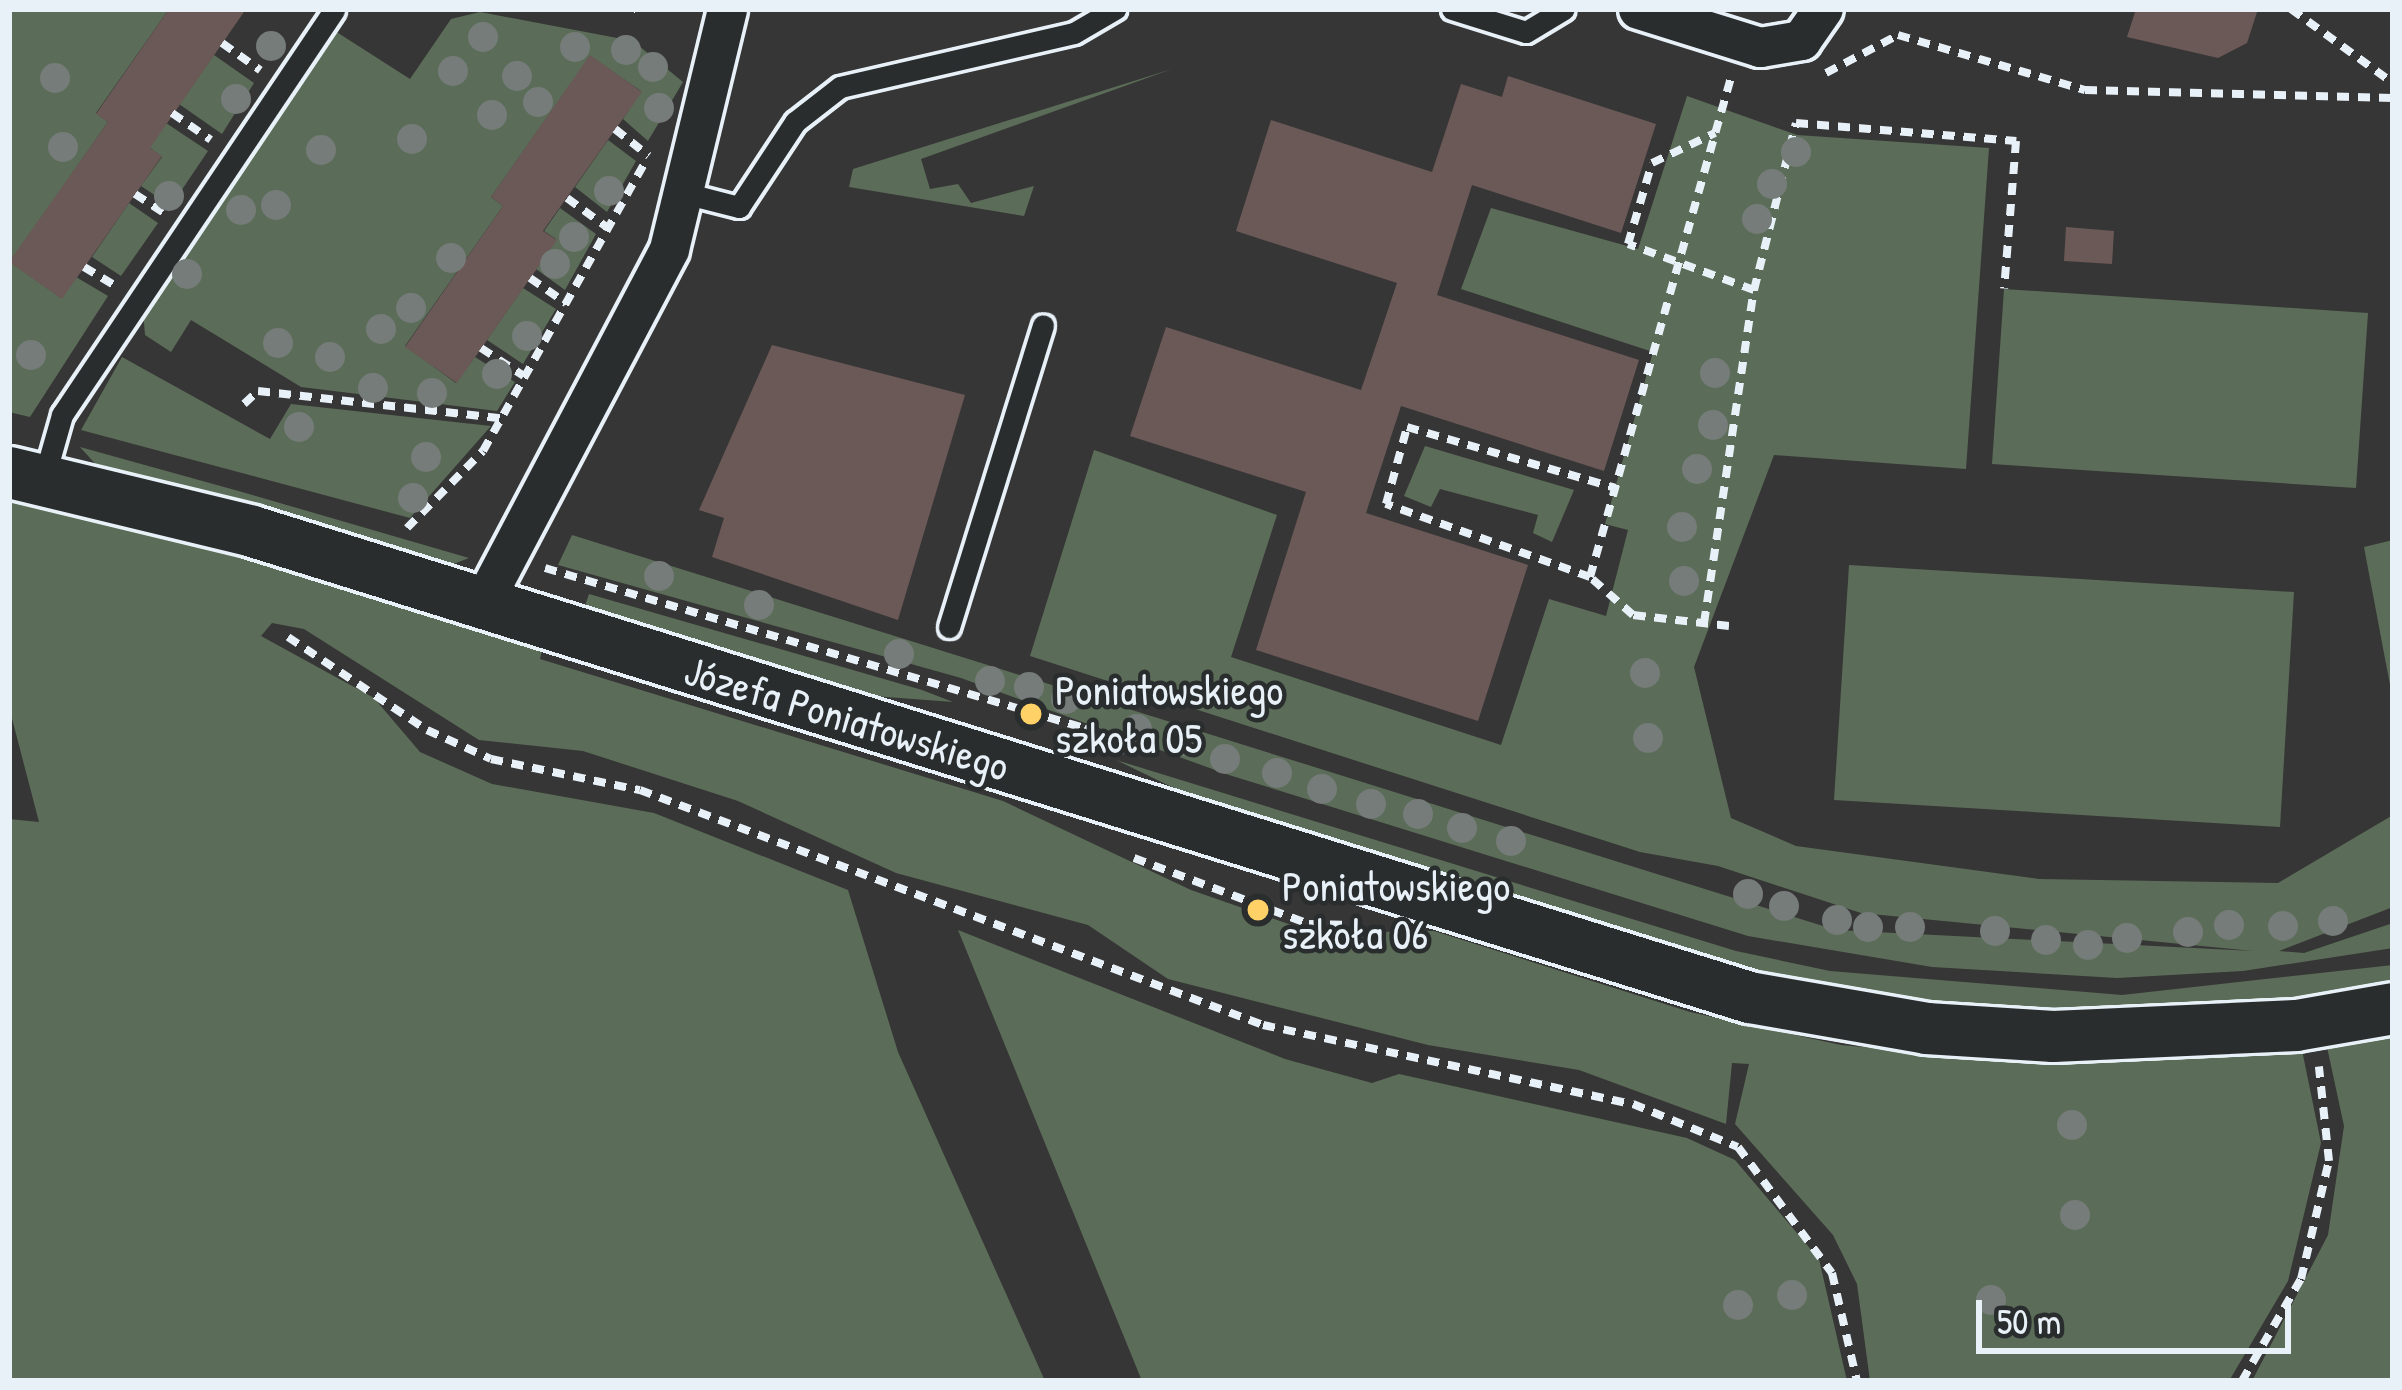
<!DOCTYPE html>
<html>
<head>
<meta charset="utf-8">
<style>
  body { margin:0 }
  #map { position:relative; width:2402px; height:1390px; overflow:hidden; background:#373636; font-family:"Patrick Hand",sans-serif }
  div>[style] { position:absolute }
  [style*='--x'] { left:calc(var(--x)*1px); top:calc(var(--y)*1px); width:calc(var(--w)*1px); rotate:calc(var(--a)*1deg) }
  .green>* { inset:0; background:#5b6d58 }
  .building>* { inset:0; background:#6b5957 }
  .path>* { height:8px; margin-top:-4px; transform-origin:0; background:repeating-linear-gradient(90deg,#e8f1f8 0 12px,transparent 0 21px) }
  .roads { filter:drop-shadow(3px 0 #e8f1f8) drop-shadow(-3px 0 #e8f1f8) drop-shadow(0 3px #e8f1f8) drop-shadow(0 -3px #e8f1f8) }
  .service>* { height:21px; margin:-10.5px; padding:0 10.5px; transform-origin:10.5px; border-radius:10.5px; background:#2a2d2e }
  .minor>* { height:39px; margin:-19.5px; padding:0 19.5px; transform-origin:19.5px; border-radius:19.5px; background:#2a2d2e }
  .tertiary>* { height:51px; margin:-25.5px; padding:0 25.5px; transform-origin:25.5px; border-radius:25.5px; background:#2a2d2e }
  .trees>* { width:30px; height:30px; margin:-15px; border-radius:50%; background:#767c79 }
  .dots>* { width:33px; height:33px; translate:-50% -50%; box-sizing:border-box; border:6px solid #2a2d2e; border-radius:50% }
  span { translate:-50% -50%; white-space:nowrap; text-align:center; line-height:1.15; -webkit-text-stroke:9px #2a2d2e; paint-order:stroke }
  .poi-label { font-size:42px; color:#e8f1f8 }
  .left { translate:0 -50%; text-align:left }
  .street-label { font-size:42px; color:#e8f1f8 }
  .frame { position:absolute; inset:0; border:12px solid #e8f1f8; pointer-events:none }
  .scale { position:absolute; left:1976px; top:1300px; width:315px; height:54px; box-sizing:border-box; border:6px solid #e8f1f8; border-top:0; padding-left:15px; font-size:36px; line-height:42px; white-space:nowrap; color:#e8f1f8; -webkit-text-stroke:9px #2a2d2e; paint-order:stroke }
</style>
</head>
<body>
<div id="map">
  <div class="green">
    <i style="clip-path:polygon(9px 9px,169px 9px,96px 113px,108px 122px,10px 262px,61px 298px,76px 277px,108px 296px,30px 417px,9px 412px)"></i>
    <i style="clip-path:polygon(480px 12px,633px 41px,683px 82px,648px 141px,623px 119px,641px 91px,590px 56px,491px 197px,503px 206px,405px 346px,456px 383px,475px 357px,515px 382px,497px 411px,301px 387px,191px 320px,171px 352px,145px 335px,143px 310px,335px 31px,410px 79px,451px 19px)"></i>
    <i style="clip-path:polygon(214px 55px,254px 83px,222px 134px,179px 104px)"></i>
    <i style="clip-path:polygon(1172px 69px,921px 159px,930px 189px,958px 184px,971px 203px,1034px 186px,1024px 216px,849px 187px,853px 169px)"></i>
    <i style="clip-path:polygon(1687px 96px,1797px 135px,1989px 148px,1966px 469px,1774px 455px,1694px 667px,1731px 818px,1796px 846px,2039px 879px,2278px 883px,2393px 815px,2393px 907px,2279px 951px,2304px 953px,2393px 923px,2393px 948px,2243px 971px,2117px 978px,1932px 967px,1748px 936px,1229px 775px,961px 678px,558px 565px,572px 535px,1836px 930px,2253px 951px,1861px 913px,1718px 866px,1640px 852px,1030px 656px,1094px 450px,1277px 515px,1231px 657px,1501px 745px,1549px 599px,1606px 616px,1628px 530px,1605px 524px,1653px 352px,1461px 289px,1491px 208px,1638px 249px)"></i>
    <i style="clip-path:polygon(166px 123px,208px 151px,171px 206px,141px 186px,162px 157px,149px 147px)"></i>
    <i style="clip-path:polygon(608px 140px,636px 161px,607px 212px,575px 187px)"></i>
    <i style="clip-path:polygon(129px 203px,158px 223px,121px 276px,92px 257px)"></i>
    <i style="clip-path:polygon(560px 208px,596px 234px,565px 290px,536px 269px,556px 239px,544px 231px)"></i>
    <i style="clip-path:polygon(523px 288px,556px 309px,523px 364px,487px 340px)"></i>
    <i style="clip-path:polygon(2004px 289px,2368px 313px,2356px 488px,1992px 464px)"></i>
    <i style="clip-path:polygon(122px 357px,270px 439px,291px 404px,491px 426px,410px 518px,81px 430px)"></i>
    <i style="clip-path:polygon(1425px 446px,1574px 490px,1552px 542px,1533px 533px,1538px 515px,1440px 489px,1431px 507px,1404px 496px)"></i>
    <i style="clip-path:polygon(80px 447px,242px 492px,469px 558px,443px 568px,99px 468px)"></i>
    <i style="clip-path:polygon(9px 493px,261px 557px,543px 646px,540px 659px,1003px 801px,1191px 890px,1314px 933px,1434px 931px,1690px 1012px,1841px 1045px,1983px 1058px,2302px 1050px,2321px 1143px,2288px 1281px,2229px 1381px,1870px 1381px,1857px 1284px,1833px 1235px,1735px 1124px,1749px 1064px,1732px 1063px,1726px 1124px,1579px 1070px,1428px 1045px,1168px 979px,1088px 925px,896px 873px,738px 801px,583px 751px,479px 740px,304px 629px,272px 623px,261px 636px,374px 698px,420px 752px,492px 784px,654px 813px,848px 890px,898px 1052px,1045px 1381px,9px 1381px,9px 819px,39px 822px,9px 707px)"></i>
    <i style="clip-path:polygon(2393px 540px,2393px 701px,2364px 547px)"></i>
    <i style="clip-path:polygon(1849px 565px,2294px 592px,2280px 827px,1834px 800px)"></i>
    <i style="clip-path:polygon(589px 594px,922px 690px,953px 702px,860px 695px,583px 611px)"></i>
    <i style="clip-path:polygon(1116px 760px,1736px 951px,1830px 971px,2122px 995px,2393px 965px,2393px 982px,2256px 1005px,2076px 1013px,1926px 1005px,1779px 981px,1232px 816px)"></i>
    <i style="clip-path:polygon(958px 930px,1285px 1059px,1372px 1083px,1399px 1074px,1687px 1138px,1735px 1160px,1819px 1259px,1847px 1381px,1142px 1381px)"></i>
    <i style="clip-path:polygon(2393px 1033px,2393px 1381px,2252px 1381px,2328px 1235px,2344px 1126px,2327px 1047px)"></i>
  </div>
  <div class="building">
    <i style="clip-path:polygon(169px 9px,246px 9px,150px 148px,162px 156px,62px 299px,9px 262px,108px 122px,96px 114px)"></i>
    <i style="clip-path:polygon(2136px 9px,2258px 9px,2247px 43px,2218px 58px,2127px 37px)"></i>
    <i style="clip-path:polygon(590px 55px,642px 92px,543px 231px,557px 240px,457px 383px,405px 347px,503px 206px,491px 197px)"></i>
    <i style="clip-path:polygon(1508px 76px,1656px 124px,1621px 233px,1472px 185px,1437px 295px,1639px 360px,1604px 471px,1401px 406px,1366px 513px,1528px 565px,1478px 721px,1256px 650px,1306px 492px,1130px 436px,1166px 327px,1361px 390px,1397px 283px,1236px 231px,1271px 120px,1432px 172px,1461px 84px,1502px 97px)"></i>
    <i style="clip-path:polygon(2066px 227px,2114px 231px,2112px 264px,2064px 261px)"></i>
    <i style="clip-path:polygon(772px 345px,965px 395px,898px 620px,712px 557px,724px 518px,699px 510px)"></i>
  </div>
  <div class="path">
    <i style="--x:634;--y:9;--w:1;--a:0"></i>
    <i style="--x:2291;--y:9;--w:126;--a:36"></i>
    <i style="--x:222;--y:43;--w:47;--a:35.4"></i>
    <i style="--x:1826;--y:73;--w:81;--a:-27.8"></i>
    <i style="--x:1898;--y:35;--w:195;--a:16.4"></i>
    <i style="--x:2085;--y:90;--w:308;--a:1.5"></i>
    <i style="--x:172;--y:113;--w:47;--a:34.7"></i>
    <i style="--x:615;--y:129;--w:43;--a:38.5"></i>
    <i style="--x:135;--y:194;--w:35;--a:33"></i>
    <i style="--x:567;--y:198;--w:51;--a:36.2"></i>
    <i style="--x:84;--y:267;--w:35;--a:31"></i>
    <i style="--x:530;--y:278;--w:44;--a:34.8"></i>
    <i style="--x:1754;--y:290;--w:172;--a:-75.9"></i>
    <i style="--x:1796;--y:123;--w:221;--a:4.7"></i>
    <i style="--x:2016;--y:141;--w:148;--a:94.6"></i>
    <i style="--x:481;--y:348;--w:51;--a:33.1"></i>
    <i style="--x:244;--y:404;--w:19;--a:-43"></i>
    <i style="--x:258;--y:391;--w:244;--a:6.4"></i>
    <i style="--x:407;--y:528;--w:108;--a:-45.4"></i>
    <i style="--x:483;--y:451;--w:335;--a:-60.7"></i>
    <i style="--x:545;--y:568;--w:562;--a:16.53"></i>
    <i style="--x:1084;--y:728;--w:47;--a:29.3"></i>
    <i style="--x:1590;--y:577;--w:217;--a:-160.3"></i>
    <i style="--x:1386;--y:504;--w:80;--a:-74.7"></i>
    <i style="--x:1407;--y:427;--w:217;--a:16.3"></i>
    <i style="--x:1704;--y:623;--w:337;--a:-81.5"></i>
    <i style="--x:1754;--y:290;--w:134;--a:-159.9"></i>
    <i style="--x:1628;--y:244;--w:84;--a:-73.5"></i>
    <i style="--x:1652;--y:163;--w:70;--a:-25.5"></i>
    <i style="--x:1729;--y:626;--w:97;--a:-173.5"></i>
    <i style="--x:1633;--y:615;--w:57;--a:-138.5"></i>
    <i style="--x:1590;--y:577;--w:523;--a:-74.24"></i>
    <i style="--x:288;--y:637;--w:167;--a:33.8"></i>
    <i style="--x:427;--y:730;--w:70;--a:24.4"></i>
    <i style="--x:491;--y:759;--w:152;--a:11.8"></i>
    <i style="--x:640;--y:790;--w:666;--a:20.67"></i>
    <i style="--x:1263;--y:1025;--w:378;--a:12.1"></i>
    <i style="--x:1633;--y:1104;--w:113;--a:22.3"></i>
    <i style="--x:1738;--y:1147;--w:157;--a:53.3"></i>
    <i style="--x:1832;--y:1273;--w:111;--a:77"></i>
    <i style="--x:1134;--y:858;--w:187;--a:20.7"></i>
    <i style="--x:1309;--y:924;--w:44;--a:1.3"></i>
    <i style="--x:2242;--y:1381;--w:118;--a:-60"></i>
    <i style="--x:2301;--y:1279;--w:121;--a:-76.7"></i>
    <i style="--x:2329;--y:1161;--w:95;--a:-96.1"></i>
  </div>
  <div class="roads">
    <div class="service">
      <i style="--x:1452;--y:9;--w:77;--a:17.3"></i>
      <i style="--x:1526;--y:32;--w:44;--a:-31.2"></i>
      <i style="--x:684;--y:193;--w:57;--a:14.3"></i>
      <i style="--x:739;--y:207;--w:102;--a:-56.6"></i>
      <i style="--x:795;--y:122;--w:57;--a:-37.9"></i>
      <i style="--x:840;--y:87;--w:240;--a:-13"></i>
      <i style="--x:1074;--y:33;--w:48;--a:-30.3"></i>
      <i style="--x:44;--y:478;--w:66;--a:-74.1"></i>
      <i style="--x:62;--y:415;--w:488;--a:-56.1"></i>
      <i style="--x:949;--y:627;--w:316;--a:-72.7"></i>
    </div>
    <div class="minor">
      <i style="--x:1638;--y:9;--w:128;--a:17.3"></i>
      <i style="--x:1760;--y:47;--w:42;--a:-9.7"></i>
      <i style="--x:1801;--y:40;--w:38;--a:-55"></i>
      <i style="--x:482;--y:604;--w:401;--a:-62.2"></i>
      <i style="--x:669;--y:249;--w:247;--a:-76.4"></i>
    </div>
    <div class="tertiary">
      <i style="--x:9;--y:472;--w:250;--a:13.6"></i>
      <i style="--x:252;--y:531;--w:1568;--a:17.29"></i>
      <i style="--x:1749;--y:997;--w:180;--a:9.9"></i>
      <i style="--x:1926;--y:1028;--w:127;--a:3.6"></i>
      <i style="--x:2053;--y:1036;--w:243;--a:-2.6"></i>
      <i style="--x:2296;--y:1025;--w:98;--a:-9.9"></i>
    </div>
  </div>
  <div class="trees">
    <i style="left:483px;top:37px"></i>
    <i style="left:271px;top:46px"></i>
    <i style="left:575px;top:47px"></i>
    <i style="left:626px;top:50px"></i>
    <i style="left:653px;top:67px"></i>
    <i style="left:453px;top:71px"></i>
    <i style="left:517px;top:76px"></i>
    <i style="left:55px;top:78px"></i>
    <i style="left:236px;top:99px"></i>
    <i style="left:538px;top:102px"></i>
    <i style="left:659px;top:108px"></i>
    <i style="left:492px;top:115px"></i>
    <i style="left:412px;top:139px"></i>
    <i style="left:63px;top:147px"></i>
    <i style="left:321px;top:150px"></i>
    <i style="left:1796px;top:152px"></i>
    <i style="left:1772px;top:184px"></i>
    <i style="left:609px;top:191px"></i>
    <i style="left:169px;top:196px"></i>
    <i style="left:276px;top:205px"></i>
    <i style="left:241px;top:210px"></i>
    <i style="left:1757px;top:219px"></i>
    <i style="left:574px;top:237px"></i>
    <i style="left:451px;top:258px"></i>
    <i style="left:555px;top:264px"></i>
    <i style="left:187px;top:274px"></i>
    <i style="left:411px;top:308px"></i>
    <i style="left:381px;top:329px"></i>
    <i style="left:527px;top:336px"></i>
    <i style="left:278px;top:343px"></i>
    <i style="left:31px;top:355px"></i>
    <i style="left:330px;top:357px"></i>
    <i style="left:1715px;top:373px"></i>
    <i style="left:497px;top:374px"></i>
    <i style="left:373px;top:388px"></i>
    <i style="left:432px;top:393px"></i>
    <i style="left:1713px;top:425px"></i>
    <i style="left:299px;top:427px"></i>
    <i style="left:426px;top:457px"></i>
    <i style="left:1697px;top:469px"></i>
    <i style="left:413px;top:498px"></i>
    <i style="left:1682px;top:527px"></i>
    <i style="left:659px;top:576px"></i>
    <i style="left:1684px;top:581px"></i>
    <i style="left:759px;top:605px"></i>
    <i style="left:899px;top:654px"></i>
    <i style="left:1645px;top:673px"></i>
    <i style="left:990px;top:681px"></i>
    <i style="left:1029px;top:687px"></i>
    <i style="left:1066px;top:699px"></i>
    <i style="left:1137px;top:729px"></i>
    <i style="left:1648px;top:738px"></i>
    <i style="left:1183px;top:741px"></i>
    <i style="left:1225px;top:759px"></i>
    <i style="left:1277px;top:773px"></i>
    <i style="left:1322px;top:789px"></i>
    <i style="left:1371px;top:804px"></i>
    <i style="left:1418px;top:814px"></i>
    <i style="left:1462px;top:828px"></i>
    <i style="left:1511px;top:841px"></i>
    <i style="left:1748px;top:894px"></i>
    <i style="left:1784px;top:906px"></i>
    <i style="left:1837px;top:920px"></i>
    <i style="left:2333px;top:921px"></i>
    <i style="left:2229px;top:925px"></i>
    <i style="left:2283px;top:926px"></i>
    <i style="left:1868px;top:927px"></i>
    <i style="left:1910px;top:927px"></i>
    <i style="left:1995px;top:931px"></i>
    <i style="left:2188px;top:932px"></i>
    <i style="left:2127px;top:938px"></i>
    <i style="left:2046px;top:940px"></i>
    <i style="left:2088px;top:945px"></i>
    <i style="left:2072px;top:1125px"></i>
    <i style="left:2075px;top:1215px"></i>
    <i style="left:1792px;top:1295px"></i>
    <i style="left:1991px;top:1300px"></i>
    <i style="left:1738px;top:1305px"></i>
  </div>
  <div class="dots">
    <i style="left:1031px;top:714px;background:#ffd166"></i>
    <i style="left:1258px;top:910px;background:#ffd166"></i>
  </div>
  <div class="poi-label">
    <span class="left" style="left:1055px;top:714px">Poniatowskiego<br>szkoła 05</span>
    <span class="left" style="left:1282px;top:910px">Poniatowskiego<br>szkoła 06</span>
  </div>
  <div class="street-label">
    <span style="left:847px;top:718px;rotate:17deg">Józefa Poniatowskiego</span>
  </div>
  <div class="frame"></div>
  <div class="scale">50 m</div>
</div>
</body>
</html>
